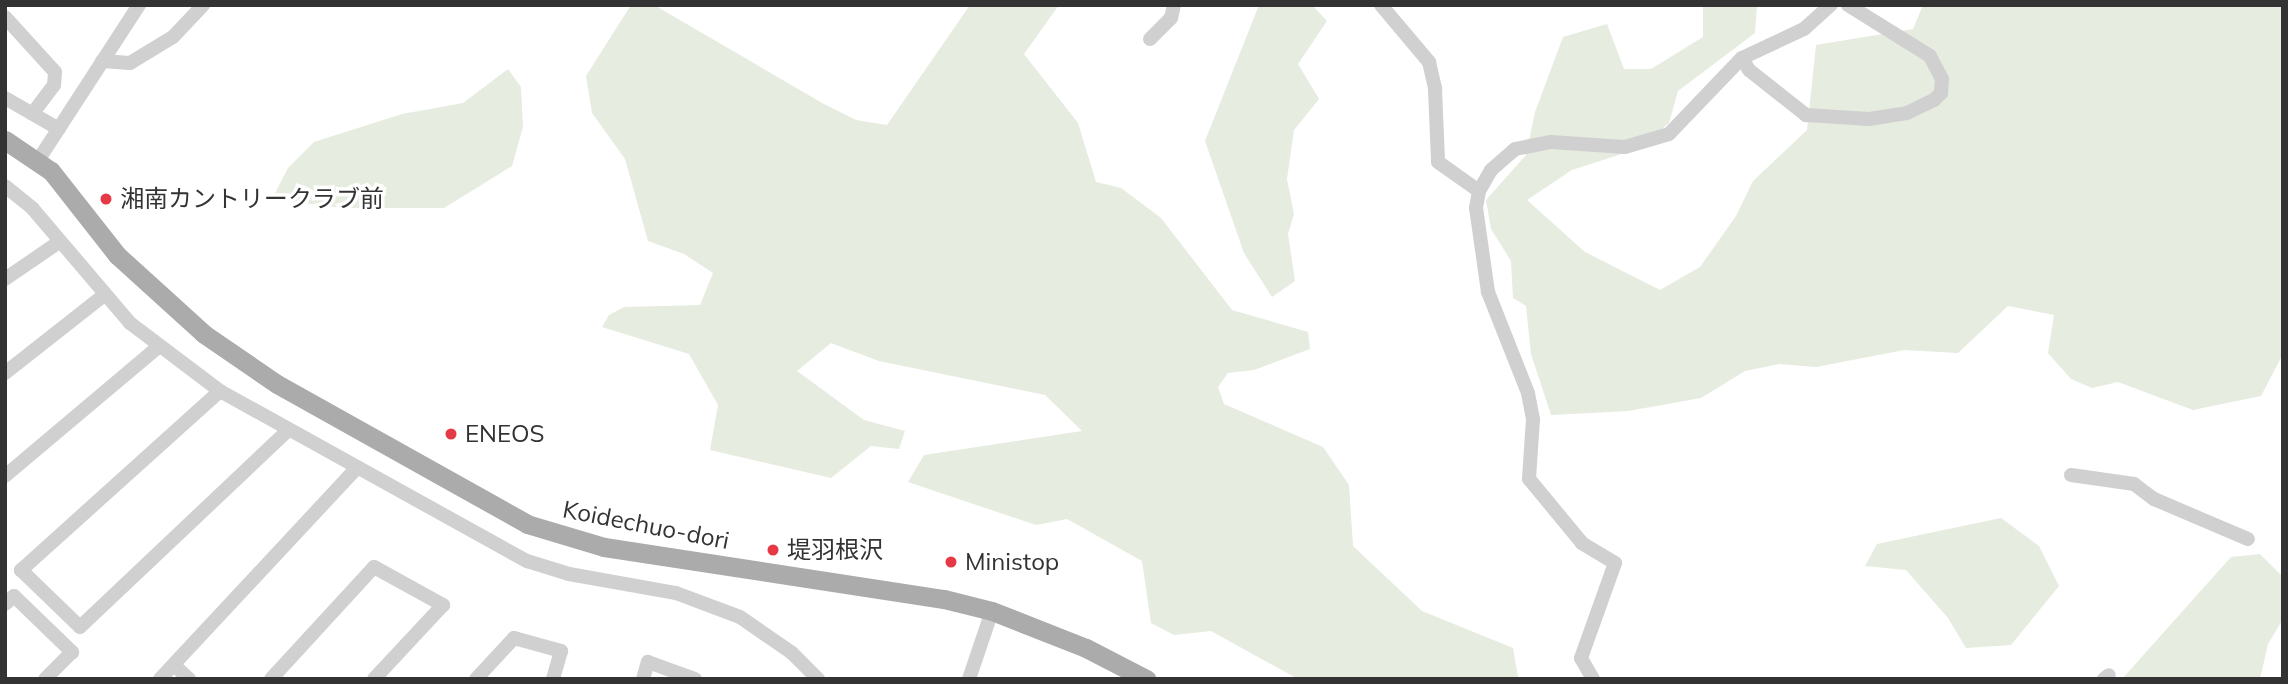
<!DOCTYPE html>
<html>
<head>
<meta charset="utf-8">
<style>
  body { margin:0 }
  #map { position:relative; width:2288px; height:684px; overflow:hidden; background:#fff; font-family:Mulish,"Noto Sans JP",sans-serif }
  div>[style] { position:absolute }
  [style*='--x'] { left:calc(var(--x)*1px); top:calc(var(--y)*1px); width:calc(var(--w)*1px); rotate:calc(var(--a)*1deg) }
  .green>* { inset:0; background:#e6ecdf }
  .minor>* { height:14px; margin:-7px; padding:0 7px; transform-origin:7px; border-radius:7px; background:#d0d0d0 }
  .major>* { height:19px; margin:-9.5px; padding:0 9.5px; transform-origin:9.5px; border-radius:9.5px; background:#ababab }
  .dots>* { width:19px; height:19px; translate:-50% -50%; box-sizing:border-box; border:4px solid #fff; border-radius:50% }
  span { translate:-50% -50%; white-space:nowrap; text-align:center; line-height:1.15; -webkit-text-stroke:7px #fff; paint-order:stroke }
  .poi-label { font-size:24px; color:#333 }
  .left { translate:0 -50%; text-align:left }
  .street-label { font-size:24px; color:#333 }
  .frame { position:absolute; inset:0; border:7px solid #333; pointer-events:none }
</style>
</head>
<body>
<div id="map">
  <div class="green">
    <i style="clip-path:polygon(631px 5px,654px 5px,824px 104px,856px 120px,887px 125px,970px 5px,1059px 5px,1024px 54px,1078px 123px,1096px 182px,1121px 188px,1161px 218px,1232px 310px,1308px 332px,1310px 349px,1254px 370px,1228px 373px,1218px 387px,1224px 404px,1323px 447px,1349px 485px,1353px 546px,1422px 611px,1513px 648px,1518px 677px,1298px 679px,1211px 631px,1174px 635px,1151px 623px,1142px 561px,1067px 519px,1036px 525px,908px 482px,924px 455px,1082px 431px,1045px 395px,879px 361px,831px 343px,797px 371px,864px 420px,905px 431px,899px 449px,871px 446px,831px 478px,710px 450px,718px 405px,689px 354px,602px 327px,609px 315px,624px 307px,700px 305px,713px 273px,684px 254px,648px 241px,625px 159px,592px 113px,586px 76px)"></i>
    <i style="clip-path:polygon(1259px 5px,1312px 5px,1327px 21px,1298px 64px,1319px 99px,1294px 130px,1287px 179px,1294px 214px,1288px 234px,1295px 281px,1272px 297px,1244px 253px,1205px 141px)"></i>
    <i style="clip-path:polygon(1703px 5px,1757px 5px,1755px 33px,1678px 91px,1669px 123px,1637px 149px,1572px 170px,1527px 200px,1585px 252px,1660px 290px,1700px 267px,1736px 216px,1753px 181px,1807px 130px,1816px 45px,1913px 29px,1923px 5px,2283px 5px,2283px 354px,2261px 396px,2193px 410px,2118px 382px,2092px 388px,2071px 379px,2048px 353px,2054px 315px,2008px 306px,1958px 353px,1904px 350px,1816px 367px,1779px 364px,1745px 371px,1701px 398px,1628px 411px,1551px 415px,1531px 354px,1526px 306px,1513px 298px,1511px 261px,1491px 229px,1486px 200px,1526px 155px,1535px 112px,1563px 37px,1607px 24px,1624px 69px,1651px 69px,1703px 37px)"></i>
    <i style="clip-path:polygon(508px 69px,521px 87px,523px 127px,512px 166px,444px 208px,343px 208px,272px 199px,288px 168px,314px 142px,402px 114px,463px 103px)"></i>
    <i style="clip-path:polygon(2001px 518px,2039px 546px,2059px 586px,2011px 645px,1966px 648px,1948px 618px,1906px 570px,1865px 566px,1877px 544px)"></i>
    <i style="clip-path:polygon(2260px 554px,2283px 577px,2283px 619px,2268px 644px,2260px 679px,2122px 679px,2231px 557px)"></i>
  </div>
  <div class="minor">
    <i style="--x:1381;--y:5;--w:75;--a:49.9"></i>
    <i style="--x:1429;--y:62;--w:28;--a:77"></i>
    <i style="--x:1435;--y:89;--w:73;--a:87.6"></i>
    <i style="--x:1438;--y:162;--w:50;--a:35.3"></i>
    <i style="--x:5;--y:17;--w:74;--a:47.7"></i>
    <i style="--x:55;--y:72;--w:13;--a:94"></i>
    <i style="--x:54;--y:85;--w:36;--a:127"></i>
    <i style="--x:1150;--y:39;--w:30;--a:-45"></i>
    <i style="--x:1171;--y:18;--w:13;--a:-77"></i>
    <i style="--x:1742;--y:58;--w:14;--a:60"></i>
    <i style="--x:1749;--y:70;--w:73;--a:38.3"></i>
    <i style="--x:1806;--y:115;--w:63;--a:3.6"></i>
    <i style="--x:1869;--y:119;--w:38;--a:-9"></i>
    <i style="--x:1907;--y:113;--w:30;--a:-26"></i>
    <i style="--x:1934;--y:100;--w:10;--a:-45"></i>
    <i style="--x:1941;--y:93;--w:14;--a:-86"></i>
    <i style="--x:1942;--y:79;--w:26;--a:-118"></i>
    <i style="--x:1930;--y:56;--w:97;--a:-148.1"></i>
    <i style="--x:102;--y:61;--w:28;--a:4"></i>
    <i style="--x:130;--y:63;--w:50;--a:-31.2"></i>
    <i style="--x:173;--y:37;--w:44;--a:-46.8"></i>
    <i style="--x:5;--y:98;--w:62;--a:29.9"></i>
    <i style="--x:39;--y:159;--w:184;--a:-57"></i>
    <i style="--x:5;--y:186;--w:36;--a:39"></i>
    <i style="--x:33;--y:209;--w:150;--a:49.6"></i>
    <i style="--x:130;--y:323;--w:113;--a:37.1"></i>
    <i style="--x:220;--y:391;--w:351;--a:29"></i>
    <i style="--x:527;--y:561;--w:44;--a:17.2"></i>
    <i style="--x:569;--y:574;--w:109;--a:10.1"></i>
    <i style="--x:676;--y:593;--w:68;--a:20.6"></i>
    <i style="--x:740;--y:617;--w:63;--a:34.7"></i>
    <i style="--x:792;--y:653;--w:37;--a:45"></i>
    <i style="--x:5;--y:279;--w:65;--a:-34.4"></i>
    <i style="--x:5;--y:373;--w:125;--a:-38.2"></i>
    <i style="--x:220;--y:391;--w:268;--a:138"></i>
    <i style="--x:21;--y:570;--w:82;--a:44"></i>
    <i style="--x:80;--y:627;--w:286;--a:-43.4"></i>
    <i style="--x:2071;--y:475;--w:64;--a:8.1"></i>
    <i style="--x:2134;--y:484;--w:25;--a:37"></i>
    <i style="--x:2154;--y:499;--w:102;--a:23.1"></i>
    <i style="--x:5;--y:476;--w:200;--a:-40.1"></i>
    <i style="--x:5;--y:604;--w:12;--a:-42"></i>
    <i style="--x:14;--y:596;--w:81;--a:44"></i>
    <i style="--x:72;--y:652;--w:38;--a:135"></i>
    <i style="--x:174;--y:665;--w:21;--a:43"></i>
    <i style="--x:160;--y:679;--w:289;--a:-47"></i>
    <i style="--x:271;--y:679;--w:152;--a:-47.4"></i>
    <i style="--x:374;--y:567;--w:79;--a:28.8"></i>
    <i style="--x:443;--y:605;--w:101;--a:133"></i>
    <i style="--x:476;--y:679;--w:56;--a:-47.2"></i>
    <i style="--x:514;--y:638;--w:49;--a:15.5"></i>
    <i style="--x:561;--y:651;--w:29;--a:106"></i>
    <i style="--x:643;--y:679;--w:18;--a:-74"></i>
    <i style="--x:648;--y:662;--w:50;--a:19.9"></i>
    <i style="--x:969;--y:679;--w:72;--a:-71.3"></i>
    <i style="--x:1593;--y:679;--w:24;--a:-120"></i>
    <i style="--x:1581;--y:658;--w:101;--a:-70.3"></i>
    <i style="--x:1615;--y:563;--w:39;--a:-149"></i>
    <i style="--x:1582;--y:543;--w:83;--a:-129.6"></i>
    <i style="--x:1529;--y:479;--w:60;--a:-86.2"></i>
    <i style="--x:1533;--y:419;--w:26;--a:-101"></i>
    <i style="--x:1528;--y:393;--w:109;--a:-111.6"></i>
    <i style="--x:1488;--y:292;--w:85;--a:-98.1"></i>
    <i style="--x:1476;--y:208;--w:17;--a:-80"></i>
    <i style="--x:1479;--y:191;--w:24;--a:-60"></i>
    <i style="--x:1491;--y:170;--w:32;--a:-41"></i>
    <i style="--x:1515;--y:149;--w:37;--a:-11"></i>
    <i style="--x:1551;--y:142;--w:74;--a:3.9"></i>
    <i style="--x:1625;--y:147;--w:46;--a:-16.5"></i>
    <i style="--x:1669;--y:134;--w:105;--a:-46.2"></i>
    <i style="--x:1742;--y:58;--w:68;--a:-25.1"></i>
    <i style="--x:1804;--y:29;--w:36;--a:-42"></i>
    <i style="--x:2104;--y:679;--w:6;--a:-39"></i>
  </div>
  <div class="major">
    <i style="--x:5;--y:140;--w:55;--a:34"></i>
    <i style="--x:51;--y:171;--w:107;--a:51.8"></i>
    <i style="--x:117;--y:255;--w:118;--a:42.2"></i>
    <i style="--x:204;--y:334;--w:88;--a:34.4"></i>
    <i style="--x:277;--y:384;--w:287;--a:29.2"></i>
    <i style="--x:527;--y:524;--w:80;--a:16.6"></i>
    <i style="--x:604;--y:547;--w:344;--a:8.7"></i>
    <i style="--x:944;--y:599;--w:49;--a:14"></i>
    <i style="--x:992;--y:611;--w:101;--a:21.5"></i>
    <i style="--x:1086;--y:648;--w:68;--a:27.3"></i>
  </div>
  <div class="dots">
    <i style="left:106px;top:199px;background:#e63946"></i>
    <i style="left:451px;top:434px;background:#e63946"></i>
    <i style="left:773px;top:550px;background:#e63946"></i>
    <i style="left:951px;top:562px;background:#e63946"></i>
  </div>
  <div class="poi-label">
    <span class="left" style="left:120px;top:199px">湘南カントリークラブ前</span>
    <span class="left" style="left:465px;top:434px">ENEOS</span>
    <span class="left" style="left:787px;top:550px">堤羽根沢</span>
    <span class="left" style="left:965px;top:562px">Ministop</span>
  </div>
  <div class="street-label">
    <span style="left:646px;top:525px;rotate:11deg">Koidechuo-dori</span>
  </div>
  <div class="frame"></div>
</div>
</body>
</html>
